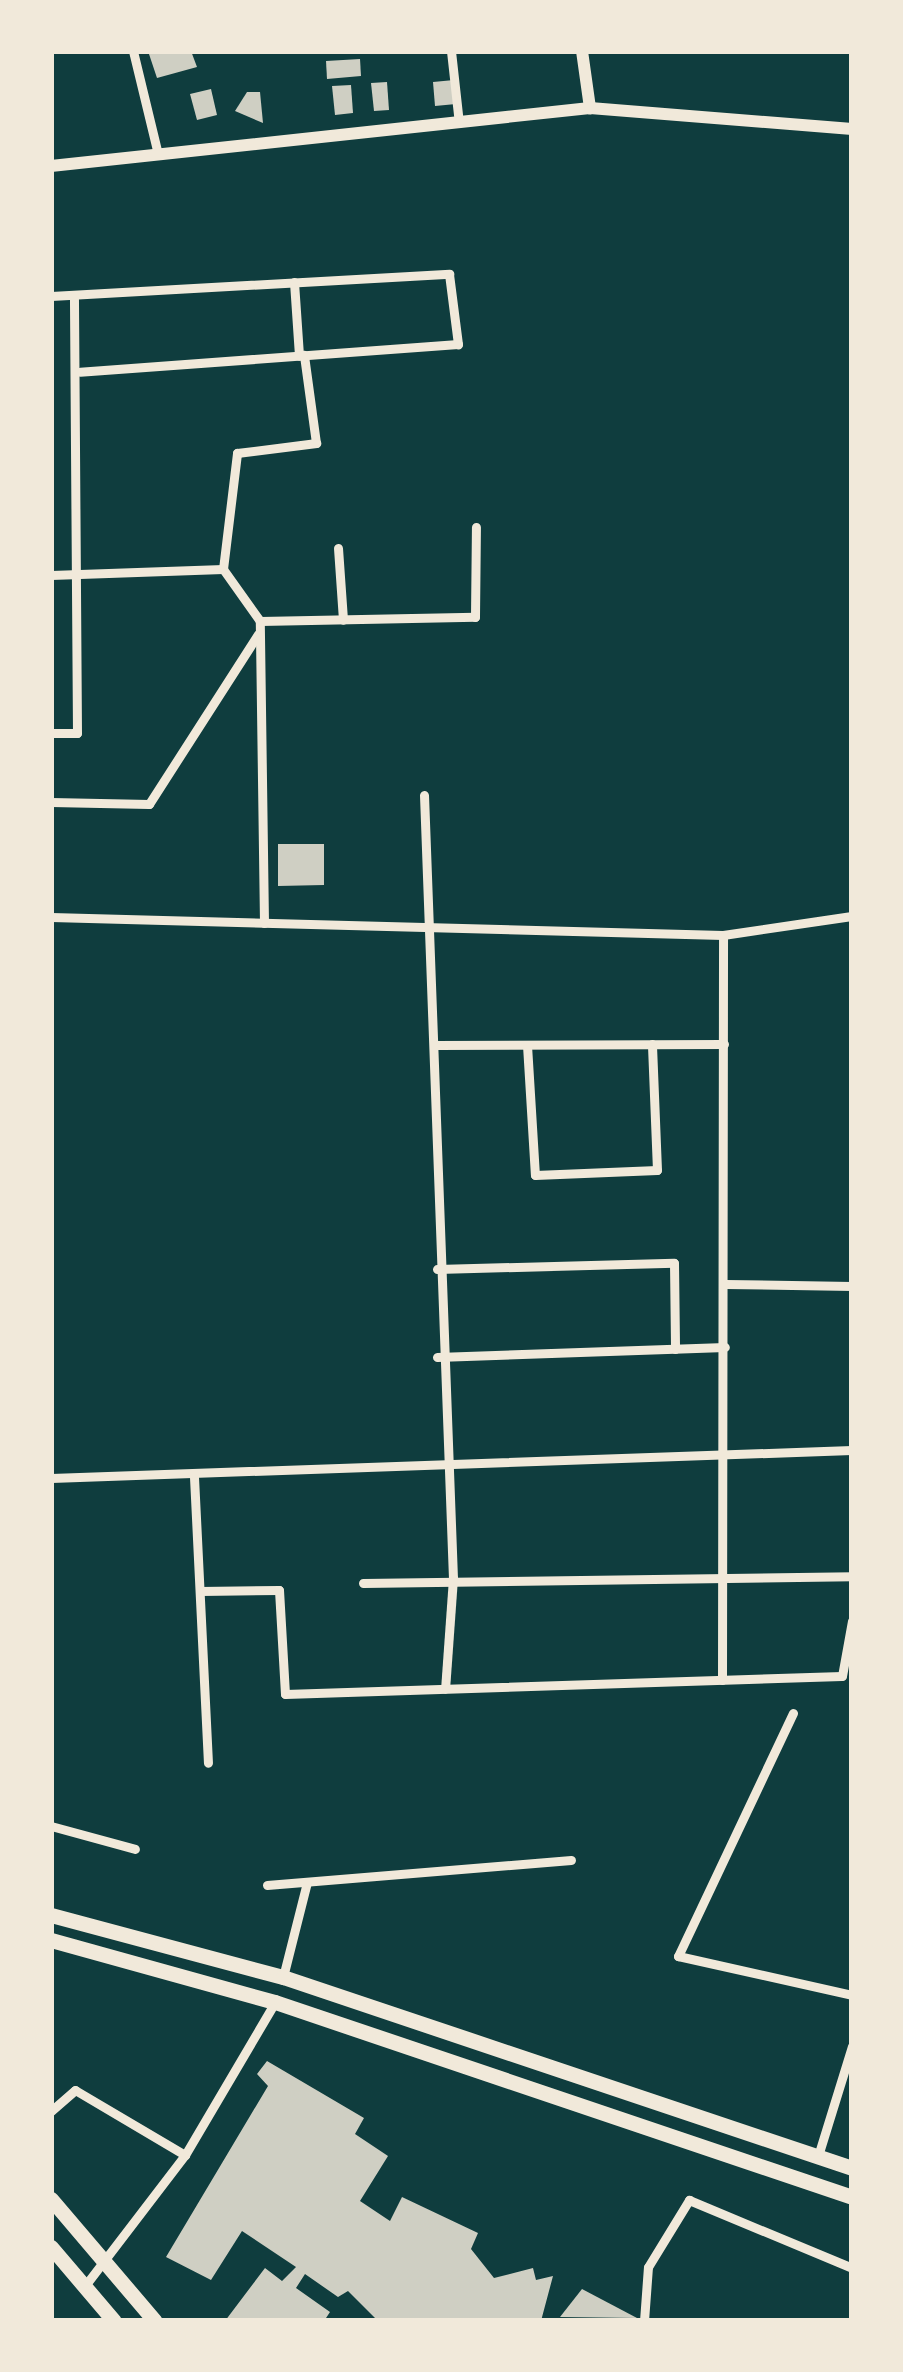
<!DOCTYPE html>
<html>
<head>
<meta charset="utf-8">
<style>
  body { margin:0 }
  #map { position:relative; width:903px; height:2372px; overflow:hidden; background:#0f3d3e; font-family:Rubik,sans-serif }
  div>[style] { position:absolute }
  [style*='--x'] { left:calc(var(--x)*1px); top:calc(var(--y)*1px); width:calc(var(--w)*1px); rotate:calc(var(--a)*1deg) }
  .building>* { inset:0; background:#cfcfc3 }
  .minor>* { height:9px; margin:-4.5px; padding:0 4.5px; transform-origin:4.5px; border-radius:4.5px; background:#f1e9da }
  .tertiary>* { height:12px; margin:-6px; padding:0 6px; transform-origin:6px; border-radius:6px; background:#f1e9da }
  .primary>* { height:15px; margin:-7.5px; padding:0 7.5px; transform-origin:7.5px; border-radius:7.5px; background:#f1e9da }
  span { translate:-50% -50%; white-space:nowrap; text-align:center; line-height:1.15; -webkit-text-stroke:9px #f1e9da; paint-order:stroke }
  .frame { position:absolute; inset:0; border:54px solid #f1e9da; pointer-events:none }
</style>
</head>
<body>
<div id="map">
  <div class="building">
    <i style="clip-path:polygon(148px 51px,191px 51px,197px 67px,157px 78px)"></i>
    <i style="clip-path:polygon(360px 59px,361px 76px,327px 79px,326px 61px)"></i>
    <i style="clip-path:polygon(454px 80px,456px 104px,435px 106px,433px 82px)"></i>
    <i style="clip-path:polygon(387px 82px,389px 110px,374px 111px,371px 83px)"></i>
    <i style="clip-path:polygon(351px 85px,353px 113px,335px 115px,332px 86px)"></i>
    <i style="clip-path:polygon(211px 89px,217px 115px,197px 120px,190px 94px)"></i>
    <i style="clip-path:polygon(247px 92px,260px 92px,263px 123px,235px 111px)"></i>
    <i style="clip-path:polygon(278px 844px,324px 844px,324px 885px,278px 886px)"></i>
    <i style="clip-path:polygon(267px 2061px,364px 2118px,355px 2134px,388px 2156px,360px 2201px,390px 2221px,402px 2197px,478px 2233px,471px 2249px,494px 2278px,533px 2268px,536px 2280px,553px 2276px,541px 2321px,378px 2321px,348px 2291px,338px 2297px,305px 2274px,296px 2288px,330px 2312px,324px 2321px,225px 2321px,265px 2268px,282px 2281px,296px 2267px,242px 2231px,211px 2280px,166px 2257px,268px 2086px,257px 2074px)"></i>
    <i style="clip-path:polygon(582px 2289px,637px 2318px,560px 2317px)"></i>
  </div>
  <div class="minor">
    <i style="--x:133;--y:51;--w:106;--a:76.4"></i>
    <i style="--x:451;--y:51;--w:72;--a:83.7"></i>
    <i style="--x:294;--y:282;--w:74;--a:86.1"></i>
    <i style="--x:51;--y:296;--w:399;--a:-3.2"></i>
    <i style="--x:449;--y:274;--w:71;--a:82.7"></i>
    <i style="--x:458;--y:344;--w:379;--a:175.8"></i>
    <i style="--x:338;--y:548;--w:72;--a:86"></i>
    <i style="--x:223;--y:569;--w:117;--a:-83.1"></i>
    <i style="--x:237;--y:453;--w:80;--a:-7.2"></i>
    <i style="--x:316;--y:443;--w:89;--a:-97.8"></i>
    <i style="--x:51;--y:575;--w:172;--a:-2"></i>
    <i style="--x:223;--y:569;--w:64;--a:54.6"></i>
    <i style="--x:51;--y:733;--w:26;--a:0"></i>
    <i style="--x:77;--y:733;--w:438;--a:-90.4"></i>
    <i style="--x:424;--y:795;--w:784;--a:87.88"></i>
    <i style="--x:453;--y:1578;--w:111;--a:94.1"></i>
    <i style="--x:51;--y:802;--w:98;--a:1.2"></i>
    <i style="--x:149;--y:804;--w:202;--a:-57.3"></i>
    <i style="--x:51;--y:917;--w:672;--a:1.53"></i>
    <i style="--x:723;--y:935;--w:130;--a:-8.4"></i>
    <i style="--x:264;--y:923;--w:302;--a:-90.8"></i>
    <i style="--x:260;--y:621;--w:215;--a:-1.1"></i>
    <i style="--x:475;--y:617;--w:90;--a:-89.4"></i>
    <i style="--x:437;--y:1045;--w:287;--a:-0.2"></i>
    <i style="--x:527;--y:1045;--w:130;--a:86.5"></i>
    <i style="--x:535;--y:1175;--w:122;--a:-2.3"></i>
    <i style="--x:657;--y:1170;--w:126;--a:-92.3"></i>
    <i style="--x:437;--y:1269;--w:237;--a:-1.5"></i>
    <i style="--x:674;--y:1263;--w:86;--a:89.3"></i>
    <i style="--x:725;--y:1284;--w:127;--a:0.9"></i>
    <i style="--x:437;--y:1357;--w:288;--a:-2"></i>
    <i style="--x:194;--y:1477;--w:286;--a:87.2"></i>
    <i style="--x:51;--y:1478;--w:801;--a:-2"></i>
    <i style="--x:363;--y:1583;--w:489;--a:-0.8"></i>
    <i style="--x:200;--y:1591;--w:79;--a:-0.7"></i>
    <i style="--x:279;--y:1590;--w:104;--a:86.7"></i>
    <i style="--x:285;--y:1694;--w:557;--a:-1.85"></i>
    <i style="--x:842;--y:1676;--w:56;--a:-79.7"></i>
    <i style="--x:722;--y:1680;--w:745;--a:-89.92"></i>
    <i style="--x:793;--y:1713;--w:269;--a:115.3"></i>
    <i style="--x:678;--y:1956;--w:178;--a:12.6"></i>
    <i style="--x:51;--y:1826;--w:87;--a:15.3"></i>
    <i style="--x:267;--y:1885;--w:305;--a:-4.7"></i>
    <i style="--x:283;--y:1977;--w:98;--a:-75.8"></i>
    <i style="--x:51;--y:2111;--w:32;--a:-41"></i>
    <i style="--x:75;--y:2090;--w:128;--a:30.6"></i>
    <i style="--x:818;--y:2156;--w:115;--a:-72.8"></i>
    <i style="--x:84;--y:2287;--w:166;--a:-52.6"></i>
    <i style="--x:185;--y:2155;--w:178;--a:-59.5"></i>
    <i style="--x:644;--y:2321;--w:54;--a:-85.8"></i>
    <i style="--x:648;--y:2267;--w:79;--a:-58.5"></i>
    <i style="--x:689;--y:2200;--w:177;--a:22.6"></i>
  </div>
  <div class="tertiary">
    <i style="--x:582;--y:51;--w:58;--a:82"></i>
    <i style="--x:51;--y:166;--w:542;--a:-6.14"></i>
    <i style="--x:590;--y:108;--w:263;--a:4.6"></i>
  </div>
  <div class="primary">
    <i style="--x:51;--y:1915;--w:240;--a:15"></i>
    <i style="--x:283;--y:1977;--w:600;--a:18.56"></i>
    <i style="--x:51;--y:1940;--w:232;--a:15.5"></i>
    <i style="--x:275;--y:2002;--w:609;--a:18.67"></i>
    <i style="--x:51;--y:2199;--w:160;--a:49.6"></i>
    <i style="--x:51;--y:2247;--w:97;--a:49.6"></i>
  </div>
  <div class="frame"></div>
</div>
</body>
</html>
